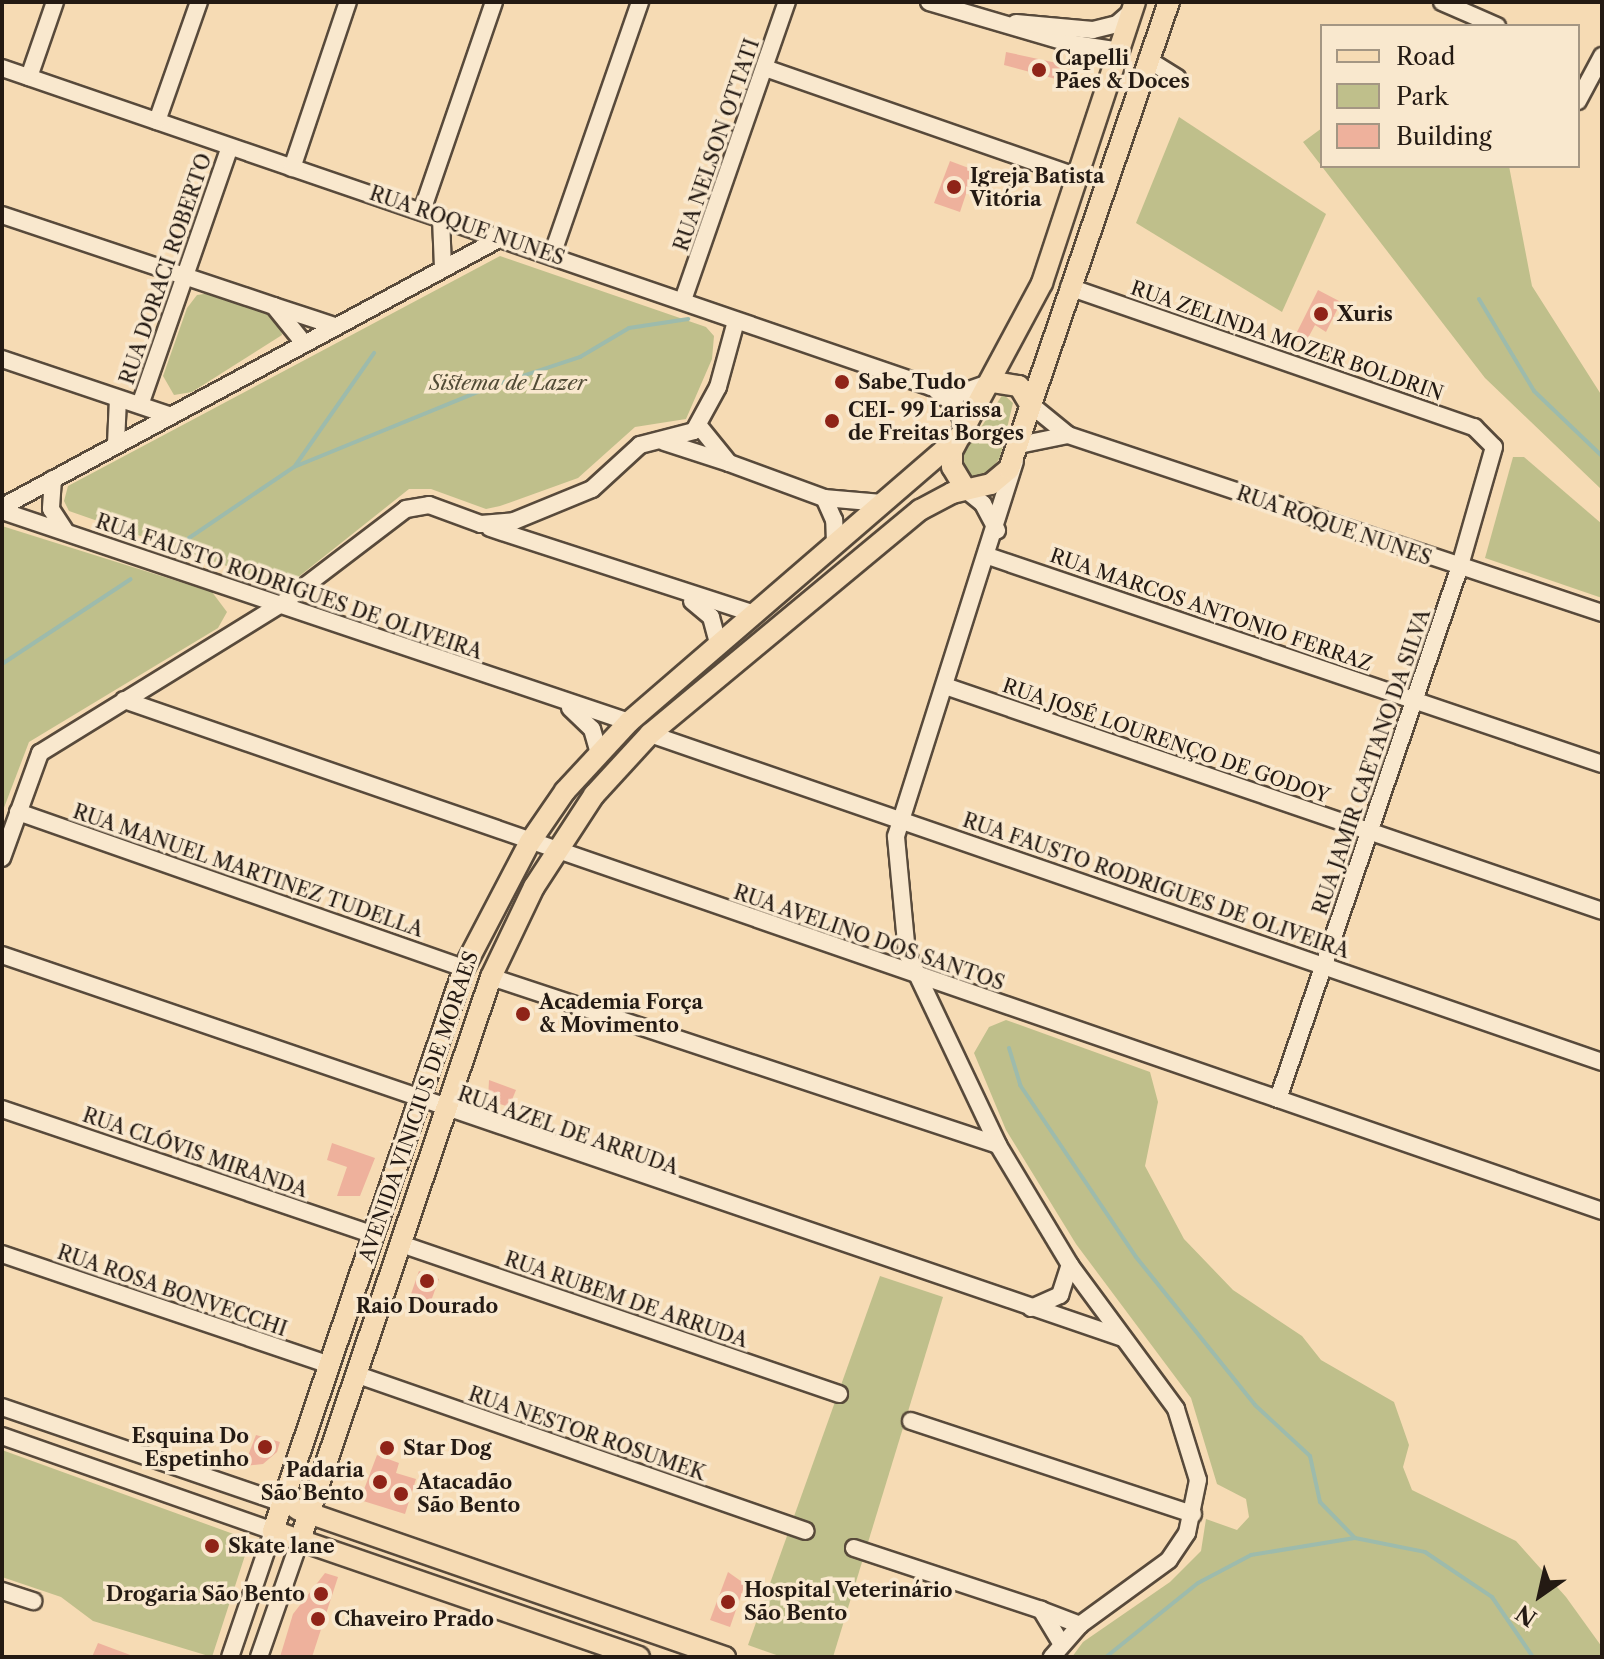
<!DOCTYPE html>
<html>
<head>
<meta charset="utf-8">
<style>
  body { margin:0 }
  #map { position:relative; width:1604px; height:1659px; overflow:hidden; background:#f6dbb4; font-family:"Libre Caslon Text",serif }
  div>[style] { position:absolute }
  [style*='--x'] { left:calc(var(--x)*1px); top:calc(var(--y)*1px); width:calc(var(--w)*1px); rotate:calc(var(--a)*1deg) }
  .green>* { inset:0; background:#bfbf8b }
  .stream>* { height:4px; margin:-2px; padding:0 2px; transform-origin:2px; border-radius:2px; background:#9dbbac }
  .building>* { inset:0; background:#eeb19c }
  .roads { filter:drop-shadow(2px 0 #584a3b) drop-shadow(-2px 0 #584a3b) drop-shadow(0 2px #584a3b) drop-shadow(0 -2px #584a3b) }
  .minor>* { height:16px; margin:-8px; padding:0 8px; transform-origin:8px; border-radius:8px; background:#f9e8ce }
  .major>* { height:20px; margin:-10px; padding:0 10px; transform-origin:10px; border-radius:10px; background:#f6dbb4 }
  .dots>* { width:22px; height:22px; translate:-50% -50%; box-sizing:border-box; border:4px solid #f9e8ce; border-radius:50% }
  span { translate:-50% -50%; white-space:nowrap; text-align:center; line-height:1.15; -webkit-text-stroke:7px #f9e8ce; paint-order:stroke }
  .poi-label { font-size:20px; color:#241a13; font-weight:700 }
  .left { translate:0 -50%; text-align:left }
  .right { translate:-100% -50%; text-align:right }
  .street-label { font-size:20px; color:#241a13 }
  .park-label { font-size:20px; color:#524c37; font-style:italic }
  .frame { position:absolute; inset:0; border:4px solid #241a13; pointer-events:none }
  .legend { position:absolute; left:1320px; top:24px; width:260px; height:144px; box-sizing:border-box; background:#f9e8ce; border:2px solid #a49683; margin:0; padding:10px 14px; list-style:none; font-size:24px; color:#241a13 }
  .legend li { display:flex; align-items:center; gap:16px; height:40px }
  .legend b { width:40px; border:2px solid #a49683 }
  .north { position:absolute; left:1500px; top:1555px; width:80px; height:80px; -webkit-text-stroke:6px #f9e8ce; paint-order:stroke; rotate:214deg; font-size:22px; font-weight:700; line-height:32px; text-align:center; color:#241a13 }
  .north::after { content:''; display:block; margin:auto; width:28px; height:36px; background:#241a13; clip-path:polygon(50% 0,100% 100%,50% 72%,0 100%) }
</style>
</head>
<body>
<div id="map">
  <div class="green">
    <i style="clip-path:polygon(1179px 117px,1326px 214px,1282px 312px,1136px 223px)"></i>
    <i style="clip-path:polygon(1322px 128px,1322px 166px,1509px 166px,1532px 286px,1602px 396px,1602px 490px,1485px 378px,1303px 142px)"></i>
    <i style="clip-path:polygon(500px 256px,706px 327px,714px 336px,712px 359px,686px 419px,635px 427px,578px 478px,500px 506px,486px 509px,431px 489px,409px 489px,297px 578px,278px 584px,69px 511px,64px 501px,68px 486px)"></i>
    <i style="clip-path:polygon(211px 293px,267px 314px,279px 321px,282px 335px,192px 392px,174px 395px,163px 376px,187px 308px,197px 295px)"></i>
    <i style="clip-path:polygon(1003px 394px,1013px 403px,1000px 458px,985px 477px,971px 478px,963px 472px,962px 456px)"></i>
    <i style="clip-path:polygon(1513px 457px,1524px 457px,1602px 524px,1602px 598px,1485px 558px)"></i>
    <i style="clip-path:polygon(2px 526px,212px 592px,227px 612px,218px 628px,29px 742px,2px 813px)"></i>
    <i style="clip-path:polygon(1006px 1020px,1150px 1072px,1158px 1102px,1145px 1166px,1184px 1239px,1233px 1290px,1302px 1336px,1321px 1360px,1394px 1402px,1409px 1445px,1403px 1467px,1412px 1490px,1516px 1541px,1566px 1597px,1602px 1647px,1602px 1657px,1072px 1657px,1083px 1642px,1170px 1582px,1201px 1551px,1206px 1519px,1237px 1530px,1249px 1517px,1246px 1499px,1217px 1484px,1191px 1398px,1076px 1244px,1006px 1130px,974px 1053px,989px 1027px)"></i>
    <i style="clip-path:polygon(880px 1276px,943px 1297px,833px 1657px,782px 1657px,748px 1645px)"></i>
    <i style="clip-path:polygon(2px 1450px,250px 1540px,212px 1657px,93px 1621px,61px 1597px,2px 1577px)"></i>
  </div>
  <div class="stream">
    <i style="--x:1479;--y:299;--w:107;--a:59.1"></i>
    <i style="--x:1534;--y:391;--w:94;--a:43.7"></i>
    <i style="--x:295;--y:466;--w:138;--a:-55"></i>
    <i style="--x:189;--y:538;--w:127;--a:-34.1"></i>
    <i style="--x:294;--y:467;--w:214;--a:-22.2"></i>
    <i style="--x:492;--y:386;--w:93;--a:-18.2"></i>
    <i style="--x:580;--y:357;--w:57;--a:-30.6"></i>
    <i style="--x:629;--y:328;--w:60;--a:-8.7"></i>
    <i style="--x:2;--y:664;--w:154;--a:-33.4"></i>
    <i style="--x:1009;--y:1048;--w:39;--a:73"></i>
    <i style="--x:1020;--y:1085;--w:207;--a:56"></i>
    <i style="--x:1136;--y:1257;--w:190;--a:51.2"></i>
    <i style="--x:1255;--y:1405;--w:75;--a:42.8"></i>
    <i style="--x:1310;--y:1456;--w:47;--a:77.7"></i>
    <i style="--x:1320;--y:1502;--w:50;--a:45.8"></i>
    <i style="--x:1355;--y:1538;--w:71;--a:11.3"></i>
    <i style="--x:1425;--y:1552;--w:81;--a:33.9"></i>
    <i style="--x:1492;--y:1597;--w:73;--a:55.7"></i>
    <i style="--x:1106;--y:1657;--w:118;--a:-38.8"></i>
    <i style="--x:1198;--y:1583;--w:60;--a:-27.8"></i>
    <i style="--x:1251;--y:1555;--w:105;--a:-9.3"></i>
  </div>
  <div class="building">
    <i style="clip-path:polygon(1006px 52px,1057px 63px,1067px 82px,1004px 65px)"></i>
    <i style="clip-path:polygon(950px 161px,974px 170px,960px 212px,934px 203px)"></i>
    <i style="clip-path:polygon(1318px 290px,1341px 302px,1326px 332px,1315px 325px,1308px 338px,1297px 332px)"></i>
    <i style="clip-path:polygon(489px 1080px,516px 1090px,509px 1107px,488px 1100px)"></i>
    <i style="clip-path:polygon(332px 1143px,375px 1158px,360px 1196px,337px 1196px,347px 1167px,327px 1160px)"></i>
    <i style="clip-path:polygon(419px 1271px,439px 1279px,431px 1301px,411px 1294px)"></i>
    <i style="clip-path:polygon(256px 1435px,280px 1442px,277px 1452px,263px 1464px,244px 1466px)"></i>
    <i style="clip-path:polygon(377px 1455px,399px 1463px,396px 1473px,416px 1479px,405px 1514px,360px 1500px)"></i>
    <i style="clip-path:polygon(728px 1572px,745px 1584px,730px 1627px,710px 1620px)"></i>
    <i style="clip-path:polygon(325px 1573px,338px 1577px,312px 1657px,280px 1657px,293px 1614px)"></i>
    <i style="clip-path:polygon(98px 1643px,133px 1656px,133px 1657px,92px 1657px)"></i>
  </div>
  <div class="roads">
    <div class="minor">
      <i style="--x:929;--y:2;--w:145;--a:16.4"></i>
      <i style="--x:1068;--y:43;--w:53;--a:8.7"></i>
      <i style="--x:1442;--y:2;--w:60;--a:23.6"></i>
      <i style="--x:1016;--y:23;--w:77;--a:5.2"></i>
      <i style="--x:1093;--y:30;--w:25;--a:-14"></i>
      <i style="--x:1117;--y:24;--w:20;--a:-41"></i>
      <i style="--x:1147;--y:59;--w:36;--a:32"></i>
      <i style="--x:2;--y:68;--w:982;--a:18.95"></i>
      <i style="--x:931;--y:387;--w:30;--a:12"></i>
      <i style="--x:960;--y:393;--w:34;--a:-19"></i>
      <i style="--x:765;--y:68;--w:331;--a:19.2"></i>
      <i style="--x:29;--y:77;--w:79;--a:-70.9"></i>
      <i style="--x:1578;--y:101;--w:51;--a:-61.9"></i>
      <i style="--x:157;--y:121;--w:126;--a:-70.6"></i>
      <i style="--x:292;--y:168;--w:175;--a:-71.4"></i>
      <i style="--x:422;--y:211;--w:221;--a:-71"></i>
      <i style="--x:2;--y:215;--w:287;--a:18.5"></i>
      <i style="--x:441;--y:218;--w:50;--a:87.7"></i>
      <i style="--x:552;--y:255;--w:268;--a:-70.8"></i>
      <i style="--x:1069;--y:287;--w:429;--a:19.1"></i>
      <i style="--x:1474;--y:427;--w:28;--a:45"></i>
      <i style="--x:1494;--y:447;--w:127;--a:106"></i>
      <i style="--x:1459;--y:569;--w:560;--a:108.86"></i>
      <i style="--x:683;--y:300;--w:316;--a:-70.8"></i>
      <i style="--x:303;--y:342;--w:46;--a:-128.9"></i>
      <i style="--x:274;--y:306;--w:64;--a:18.2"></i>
      <i style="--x:2;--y:359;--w:175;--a:18.6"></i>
      <i style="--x:936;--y:390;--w:27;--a:39"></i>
      <i style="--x:957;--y:407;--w:23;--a:72"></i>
      <i style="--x:140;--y:405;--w:273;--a:-70.8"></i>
      <i style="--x:1068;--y:435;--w:563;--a:18.43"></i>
      <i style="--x:664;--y:442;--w:68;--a:17.9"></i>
      <i style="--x:729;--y:463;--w:48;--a:-129"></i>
      <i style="--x:116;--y:444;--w:45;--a:-87.5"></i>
      <i style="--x:1019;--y:445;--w:50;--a:-11.5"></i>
      <i style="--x:1068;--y:435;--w:49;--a:-140.8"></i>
      <i style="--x:1015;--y:461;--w:394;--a:107.6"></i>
      <i style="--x:896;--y:837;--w:117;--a:84.6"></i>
      <i style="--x:907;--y:953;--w:212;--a:64.6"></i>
      <i style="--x:998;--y:1145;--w:140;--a:59"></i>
      <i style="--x:1070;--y:1265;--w:179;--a:53.6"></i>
      <i style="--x:1176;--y:1409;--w:74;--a:72.8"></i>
      <i style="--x:1198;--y:1480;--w:54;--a:101.7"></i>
      <i style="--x:1187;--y:1533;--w:32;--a:124"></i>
      <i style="--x:1169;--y:1560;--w:110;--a:143.9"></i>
      <i style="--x:1080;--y:1625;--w:43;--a:131.2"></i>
      <i style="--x:729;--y:463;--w:101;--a:20.2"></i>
      <i style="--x:53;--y:479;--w:30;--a:94"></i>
      <i style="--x:51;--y:509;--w:27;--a:57"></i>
      <i style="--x:966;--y:490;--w:22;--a:39"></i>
      <i style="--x:983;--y:504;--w:30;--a:62"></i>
      <i style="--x:2;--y:507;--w:565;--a:-28.34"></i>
      <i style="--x:2;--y:511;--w:662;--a:18.6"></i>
      <i style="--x:490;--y:528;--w:278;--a:18"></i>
      <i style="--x:835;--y:543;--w:23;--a:-92"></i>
      <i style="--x:834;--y:520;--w:24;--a:-114"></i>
      <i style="--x:824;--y:498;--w:58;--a:4.9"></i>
      <i style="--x:988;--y:556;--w:648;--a:18.71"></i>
      <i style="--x:692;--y:601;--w:25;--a:40"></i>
      <i style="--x:711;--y:617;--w:28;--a:75"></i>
      <i style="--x:945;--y:686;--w:694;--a:18.9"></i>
      <i style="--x:124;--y:700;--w:1564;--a:19.07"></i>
      <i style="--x:570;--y:708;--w:30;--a:44"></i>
      <i style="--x:592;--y:729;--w:26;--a:74"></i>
      <i style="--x:650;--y:734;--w:1007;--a:19.01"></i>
      <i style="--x:18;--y:812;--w:472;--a:19.3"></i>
      <i style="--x:2;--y:858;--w:112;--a:-70.1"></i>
      <i style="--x:40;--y:753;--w:282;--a:-31.7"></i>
      <i style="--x:280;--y:605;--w:158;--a:-37.3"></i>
      <i style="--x:406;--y:509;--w:23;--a:-10"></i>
      <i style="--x:429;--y:505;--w:55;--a:20.1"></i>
      <i style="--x:481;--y:524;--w:33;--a:-5"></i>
      <i style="--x:514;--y:521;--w:84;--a:-22.3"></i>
      <i style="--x:592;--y:489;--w:65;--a:-42.5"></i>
      <i style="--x:640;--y:445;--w:56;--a:-14.5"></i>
      <i style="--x:694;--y:431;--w:50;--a:-61.4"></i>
      <i style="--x:718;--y:387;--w:68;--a:-74.7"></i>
      <i style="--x:2;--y:955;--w:1185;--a:18.86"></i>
      <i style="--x:491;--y:977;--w:534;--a:18.33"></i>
      <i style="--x:2;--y:1109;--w:394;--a:18.7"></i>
      <i style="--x:401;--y:1244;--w:463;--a:18.9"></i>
      <i style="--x:2;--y:1254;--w:345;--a:18.7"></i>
      <i style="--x:1031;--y:1308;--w:32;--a:-24"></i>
      <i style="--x:1060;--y:1295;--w:32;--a:-72"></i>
      <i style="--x:355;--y:1374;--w:477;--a:19.2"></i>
      <i style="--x:2;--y:1407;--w:296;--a:18.9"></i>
      <i style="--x:911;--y:1421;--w:297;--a:18.3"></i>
      <i style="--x:2;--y:1436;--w:287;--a:19.3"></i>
      <i style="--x:273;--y:1531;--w:133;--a:108.8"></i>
      <i style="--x:854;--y:1548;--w:197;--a:18.3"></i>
      <i style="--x:2;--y:1591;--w:33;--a:18"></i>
      <i style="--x:1061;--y:1643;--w:39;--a:-121"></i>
      <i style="--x:1041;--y:1610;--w:42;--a:21"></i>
      <i style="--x:259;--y:1657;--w:124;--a:-70.7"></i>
    </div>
    <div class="major">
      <i style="--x:993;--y:382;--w:26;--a:9"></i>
      <i style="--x:1019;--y:386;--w:21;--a:59"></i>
      <i style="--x:966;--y:490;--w:27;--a:-121"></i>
      <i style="--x:952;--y:467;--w:16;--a:-90"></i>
      <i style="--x:952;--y:451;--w:191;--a:-61.8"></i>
      <i style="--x:1042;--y:283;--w:296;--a:-71.7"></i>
      <i style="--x:297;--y:1509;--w:453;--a:19.1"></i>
      <i style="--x:300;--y:1540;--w:595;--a:-71.26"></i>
      <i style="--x:491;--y:977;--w:100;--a:-64.5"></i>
      <i style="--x:534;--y:887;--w:110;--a:-56.9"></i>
      <i style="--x:594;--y:795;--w:83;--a:-47.4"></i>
      <i style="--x:650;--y:734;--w:351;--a:-39.7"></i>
      <i style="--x:920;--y:510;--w:36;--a:-28"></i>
      <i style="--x:952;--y:493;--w:40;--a:-13"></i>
      <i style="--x:991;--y:484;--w:23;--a:-40"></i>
      <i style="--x:1009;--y:469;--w:494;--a:-71.1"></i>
      <i style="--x:639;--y:1657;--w:387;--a:-161"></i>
      <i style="--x:273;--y:1531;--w:595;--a:-71.26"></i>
      <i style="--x:464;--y:968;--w:142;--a:-62.4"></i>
      <i style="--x:530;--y:842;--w:62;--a:-55.5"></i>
      <i style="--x:565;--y:791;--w:94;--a:-47.2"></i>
      <i style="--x:629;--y:722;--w:439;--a:-40.8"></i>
    </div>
  </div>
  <div class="dots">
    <i style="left:1039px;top:70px;background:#8f2418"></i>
    <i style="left:954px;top:187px;background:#8f2418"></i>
    <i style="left:1321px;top:314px;background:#8f2418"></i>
    <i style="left:842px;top:382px;background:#8f2418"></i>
    <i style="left:832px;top:421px;background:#8f2418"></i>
    <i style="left:523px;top:1014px;background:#8f2418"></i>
    <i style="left:427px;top:1281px;background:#8f2418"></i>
    <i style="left:265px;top:1447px;background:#8f2418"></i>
    <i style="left:387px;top:1448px;background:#8f2418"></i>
    <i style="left:380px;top:1482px;background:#8f2418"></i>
    <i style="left:401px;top:1494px;background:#8f2418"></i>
    <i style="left:212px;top:1546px;background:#8f2418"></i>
    <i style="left:321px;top:1594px;background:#8f2418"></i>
    <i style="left:728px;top:1602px;background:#8f2418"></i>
    <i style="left:318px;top:1619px;background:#8f2418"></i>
  </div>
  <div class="poi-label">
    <span class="left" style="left:1055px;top:70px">Capelli<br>Pães &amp; Doces</span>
    <span class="left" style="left:970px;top:188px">Igreja Batista<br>Vitória</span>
    <span class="left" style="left:1337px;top:314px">Xuris</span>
    <span class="left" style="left:858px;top:382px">Sabe Tudo</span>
    <span class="left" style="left:848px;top:422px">CEI- 99 Larissa<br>de Freitas Borges</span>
    <span class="left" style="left:539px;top:1014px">Academia Força<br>&amp; Movimento</span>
    <span style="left:427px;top:1306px">Raio Dourado</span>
    <span class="right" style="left:249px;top:1448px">Esquina Do<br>Espetinho</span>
    <span class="left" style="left:403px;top:1448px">Star Dog</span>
    <span class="right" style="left:364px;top:1482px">Padaria<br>São Bento</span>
    <span class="left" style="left:417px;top:1494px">Atacadão<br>São Bento</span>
    <span class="left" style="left:228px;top:1546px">Skate lane</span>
    <span class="left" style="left:744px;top:1602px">Hospital Veterinário<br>São Bento</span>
    <span class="right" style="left:305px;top:1594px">Drogaria São Bento</span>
    <span class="left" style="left:334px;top:1619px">Chaveiro Prado</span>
  </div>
  <div class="street-label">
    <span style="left:717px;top:145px;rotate:-71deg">RUA NELSON OTTATI</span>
    <span style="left:467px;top:226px;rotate:19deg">RUA ROQUE NUNES</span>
    <span style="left:166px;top:269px;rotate:-71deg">RUA DORACI ROBERTO</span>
    <span style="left:1287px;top:341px;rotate:19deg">RUA ZELINDA MOZER BOLDRIN</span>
    <span style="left:1334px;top:526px;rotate:19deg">RUA ROQUE NUNES</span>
    <span style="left:289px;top:587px;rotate:19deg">RUA FAUSTO RODRIGUES DE OLIVEIRA</span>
    <span style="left:1211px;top:610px;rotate:19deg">RUA MARCOS ANTONIO FERRAZ</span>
    <span style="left:1166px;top:741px;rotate:19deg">RUA JOSÉ LOURENÇO DE GODOY</span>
    <span style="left:1372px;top:762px;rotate:-71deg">RUA JAMIR CAETANO DA SILVA</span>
    <span style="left:248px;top:871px;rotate:19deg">RUA MANUEL MARTINEZ TUDELLA</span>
    <span style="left:1156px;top:886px;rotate:19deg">RUA FAUSTO RODRIGUES DE OLIVEIRA</span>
    <span style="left:869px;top:938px;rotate:19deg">RUA AVELINO DOS SANTOS</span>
    <span style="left:419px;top:1107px;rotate:-71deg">AVENIDA VINICIUS DE MORAES</span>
    <span style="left:568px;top:1131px;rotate:19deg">RUA AZEL DE ARRUDA</span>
    <span style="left:195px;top:1153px;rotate:19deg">RUA CLÓVIS MIRANDA</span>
    <span style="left:172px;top:1291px;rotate:19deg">RUA ROSA BONVECCHI</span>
    <span style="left:626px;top:1300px;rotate:19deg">RUA RUBEM DE ARRUDA</span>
    <span style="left:587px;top:1434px;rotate:19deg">RUA NESTOR ROSUMEK</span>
  </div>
  <div class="park-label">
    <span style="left:508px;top:383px">Sistema de Lazer</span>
  </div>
  <div class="frame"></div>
  <ul class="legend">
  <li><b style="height:10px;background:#f6dbb4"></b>Road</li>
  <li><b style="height:22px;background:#bfbf8b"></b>Park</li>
  <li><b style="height:22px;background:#eeb19c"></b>Building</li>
  </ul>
  <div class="north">N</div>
</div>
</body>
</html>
